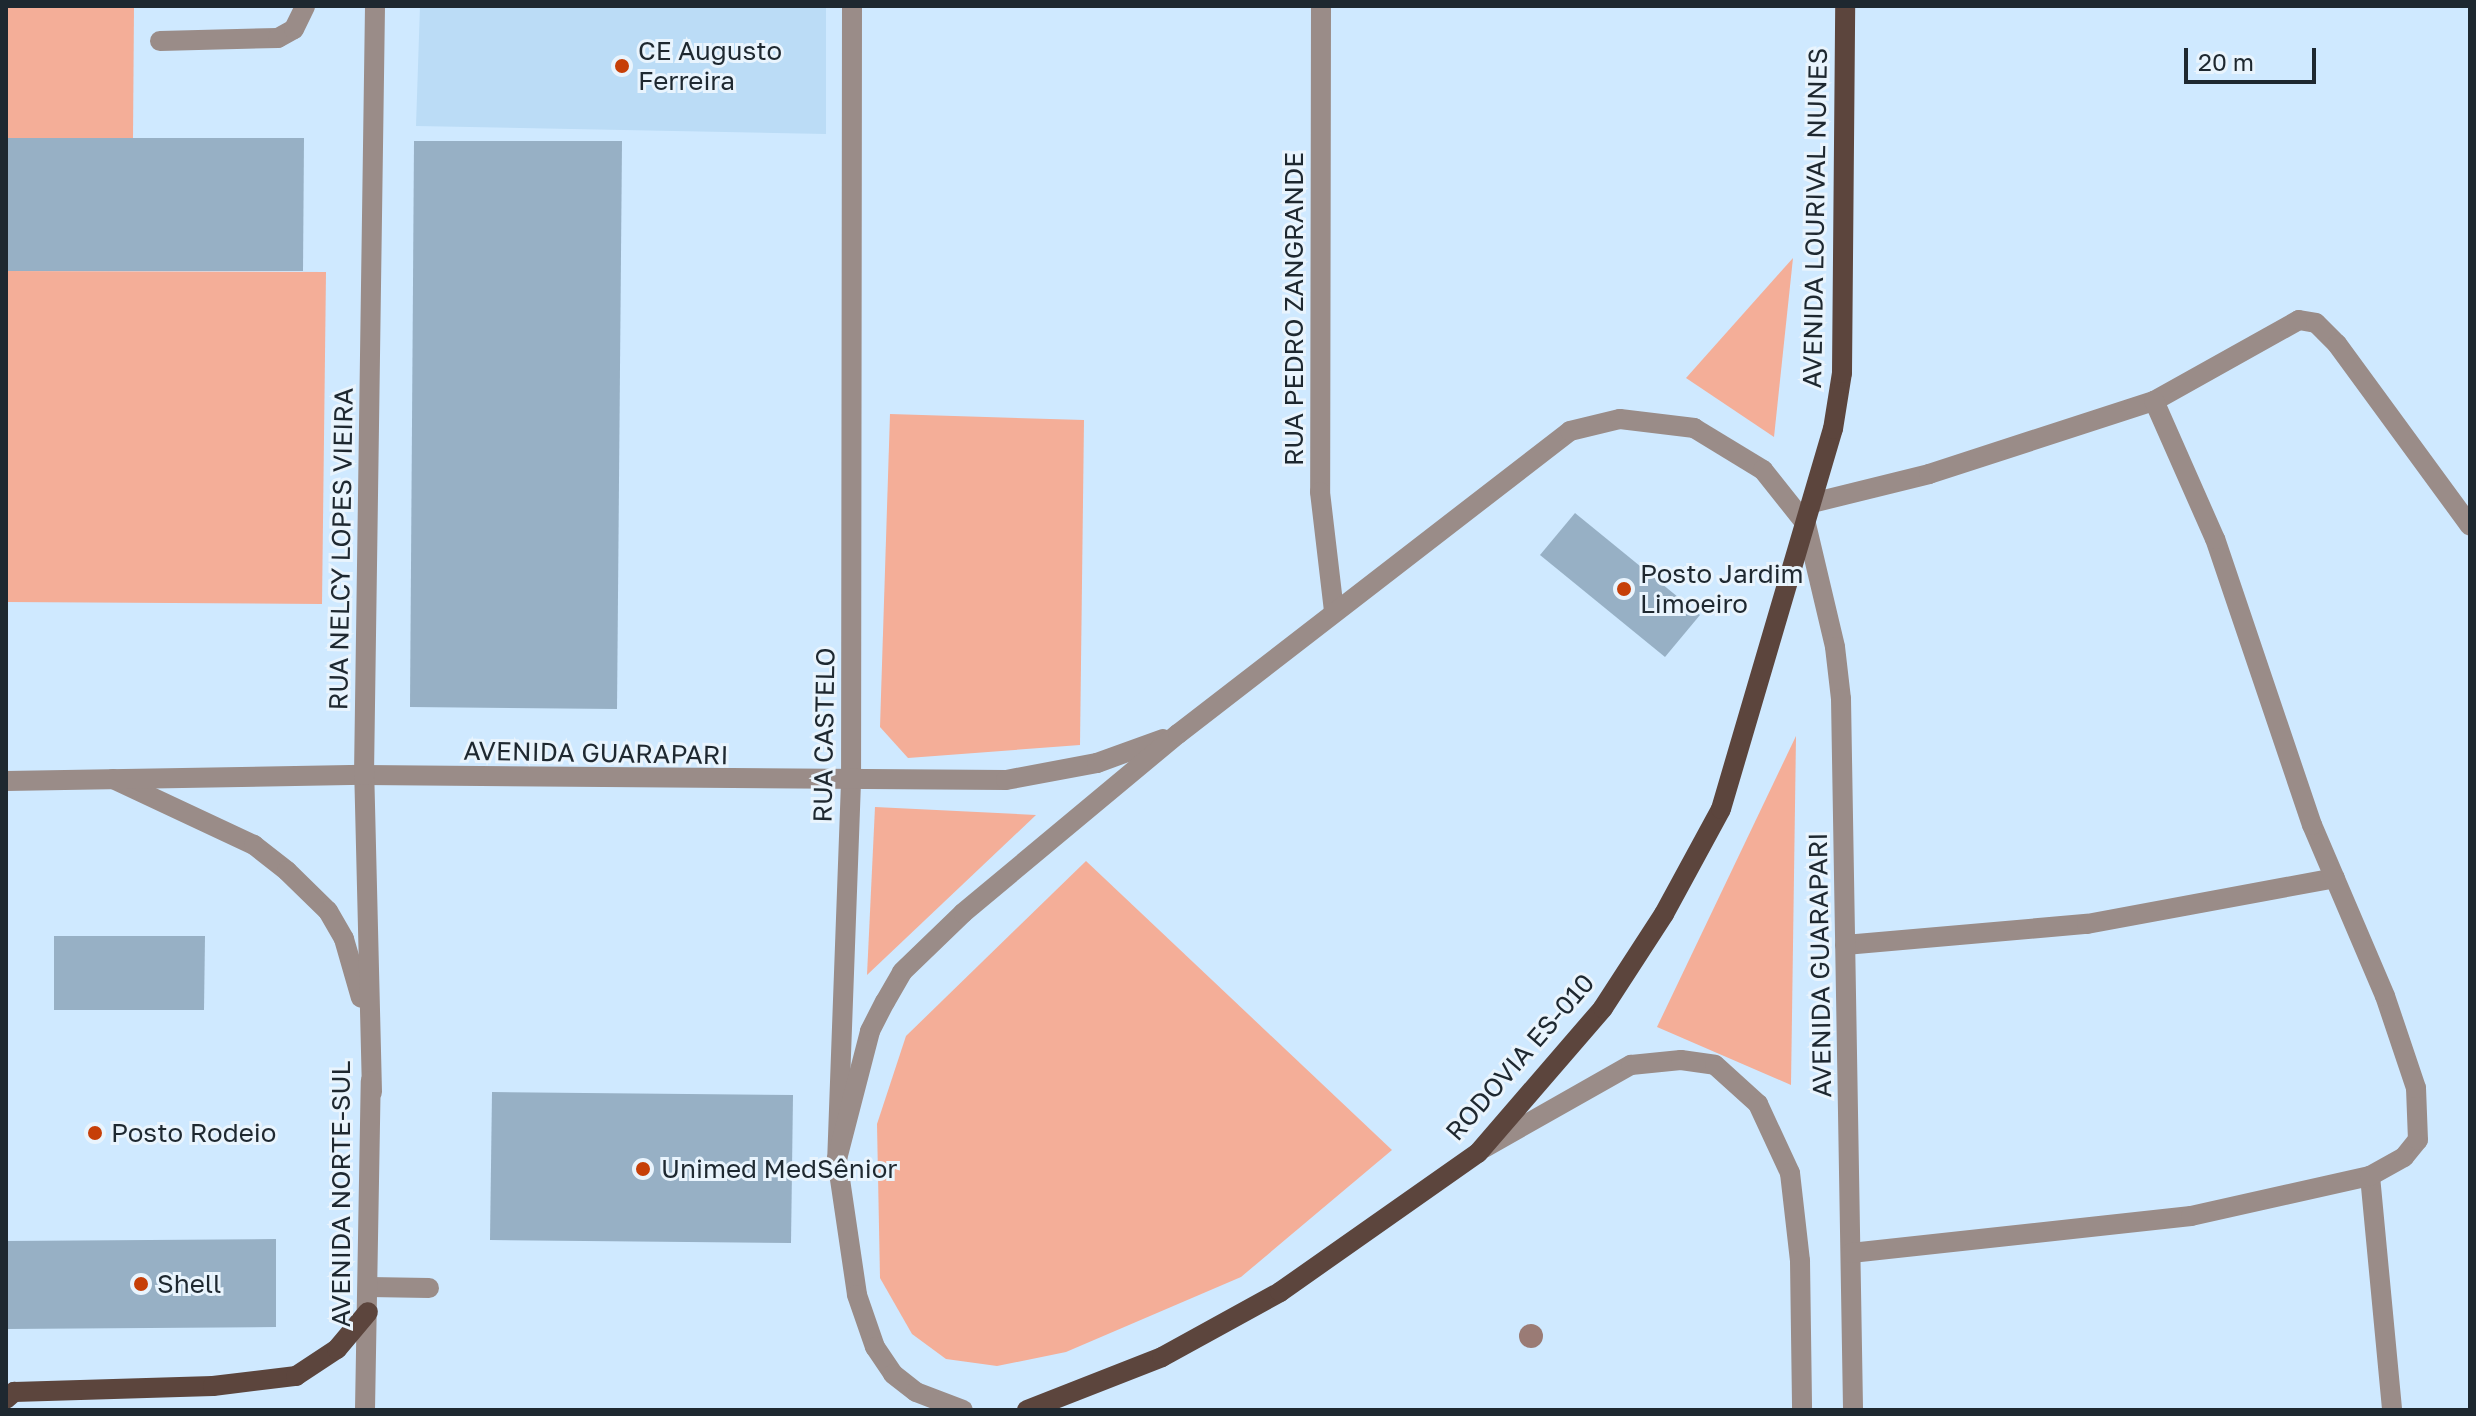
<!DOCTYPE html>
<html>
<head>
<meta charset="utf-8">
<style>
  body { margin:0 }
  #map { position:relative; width:2476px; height:1416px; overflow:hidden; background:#cfe9ff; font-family:"Golos Text",sans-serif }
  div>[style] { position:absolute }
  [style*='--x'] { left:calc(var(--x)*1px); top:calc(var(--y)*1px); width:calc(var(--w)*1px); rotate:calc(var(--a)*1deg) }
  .built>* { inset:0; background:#bbdcf6 }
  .green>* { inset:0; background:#f4ae98 }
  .building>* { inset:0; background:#97b0c5 }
  .minor>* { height:20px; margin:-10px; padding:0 10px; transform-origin:10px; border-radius:10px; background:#9a8c88 }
  .major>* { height:20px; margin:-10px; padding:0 10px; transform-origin:10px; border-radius:10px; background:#5c453d }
  .trees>* { width:24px; height:24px; margin:-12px; border-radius:50%; background:#9a7b75 }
  .dots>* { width:22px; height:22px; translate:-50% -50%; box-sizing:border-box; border:4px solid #e9f4fd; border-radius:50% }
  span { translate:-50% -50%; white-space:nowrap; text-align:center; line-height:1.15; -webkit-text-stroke:6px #e9f4fd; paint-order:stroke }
  .poi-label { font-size:26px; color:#1e2830 }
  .left { translate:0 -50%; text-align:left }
  .street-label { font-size:26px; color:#1e2830 }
  .frame { position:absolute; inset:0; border:8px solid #1e2830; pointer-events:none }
  .scale { position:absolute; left:2184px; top:48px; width:132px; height:36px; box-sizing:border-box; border:4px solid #1e2830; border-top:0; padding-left:10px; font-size:24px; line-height:28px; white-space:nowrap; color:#1e2830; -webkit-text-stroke:6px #e9f4fd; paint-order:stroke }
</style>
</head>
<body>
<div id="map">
  <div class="built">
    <i style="clip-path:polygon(420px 6px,826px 6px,826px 134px,416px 126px)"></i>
  </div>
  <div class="green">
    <i style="clip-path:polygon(6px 6px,134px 6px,133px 138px,6px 138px)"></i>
    <i style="clip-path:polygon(1793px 258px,1774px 437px,1686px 378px)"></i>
    <i style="clip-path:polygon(6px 271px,326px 272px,322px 604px,6px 602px)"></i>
    <i style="clip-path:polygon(890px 414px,1084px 420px,1080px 745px,908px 758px,880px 727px)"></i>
    <i style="clip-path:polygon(1796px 736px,1791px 1085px,1657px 1027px)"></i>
    <i style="clip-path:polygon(875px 807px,1036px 815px,867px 975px)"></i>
    <i style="clip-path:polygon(1086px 861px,1392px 1150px,1241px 1277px,1066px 1352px,997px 1366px,946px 1359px,912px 1334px,880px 1278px,877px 1124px,906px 1036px)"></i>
  </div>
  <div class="building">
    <i style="clip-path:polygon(6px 138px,304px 138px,303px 271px,6px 271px)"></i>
    <i style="clip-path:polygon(414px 141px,622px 141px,617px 709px,410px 707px)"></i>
    <i style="clip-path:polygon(1575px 513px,1700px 615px,1665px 657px,1540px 555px)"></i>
    <i style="clip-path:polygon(54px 936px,205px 936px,204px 1010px,54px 1010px)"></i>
    <i style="clip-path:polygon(492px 1092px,793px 1095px,791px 1243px,490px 1240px)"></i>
    <i style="clip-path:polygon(276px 1239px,276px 1327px,6px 1329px,6px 1241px)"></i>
  </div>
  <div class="minor">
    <i style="--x:852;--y:6;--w:776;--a:90.07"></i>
    <i style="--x:851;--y:782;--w:377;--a:92.1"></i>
    <i style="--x:837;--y:1159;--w:137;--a:81.6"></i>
    <i style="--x:857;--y:1295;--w:55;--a:70.9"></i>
    <i style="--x:875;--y:1347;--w:32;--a:56"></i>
    <i style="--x:893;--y:1374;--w:29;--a:38"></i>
    <i style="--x:916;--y:1392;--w:50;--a:21"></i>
    <i style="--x:1321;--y:6;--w:486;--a:90.1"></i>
    <i style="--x:1320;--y:492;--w:121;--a:83.3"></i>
    <i style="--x:160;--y:41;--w:118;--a:-1.5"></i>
    <i style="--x:278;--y:38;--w:18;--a:-29"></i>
    <i style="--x:294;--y:29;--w:25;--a:-64"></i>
    <i style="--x:1812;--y:503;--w:121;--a:-13.9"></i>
    <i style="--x:1929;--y:474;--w:237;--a:-18"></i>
    <i style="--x:2154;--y:401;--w:166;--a:-29.2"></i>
    <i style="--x:2299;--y:320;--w:17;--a:10"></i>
    <i style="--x:2316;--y:323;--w:30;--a:45"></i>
    <i style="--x:2337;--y:344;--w:225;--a:53.8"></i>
    <i style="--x:113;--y:779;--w:156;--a:25.1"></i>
    <i style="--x:254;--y:845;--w:42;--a:38.2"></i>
    <i style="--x:287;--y:871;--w:57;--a:44.3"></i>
    <i style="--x:328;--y:911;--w:32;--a:60"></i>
    <i style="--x:344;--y:939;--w:61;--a:73.9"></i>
    <i style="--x:6;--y:781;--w:358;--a:-1"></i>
    <i style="--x:364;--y:775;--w:642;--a:0.45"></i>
    <i style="--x:1006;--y:780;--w:93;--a:-10.6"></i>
    <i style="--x:1097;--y:763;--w:70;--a:-20"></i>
    <i style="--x:1845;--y:945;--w:243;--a:-5"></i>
    <i style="--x:2087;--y:924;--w:252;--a:-10.5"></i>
    <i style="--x:372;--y:1092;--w:317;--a:-91.4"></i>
    <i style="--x:364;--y:775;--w:769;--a:-89.18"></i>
    <i style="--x:1484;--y:1148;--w:169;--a:-29.5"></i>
    <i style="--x:1631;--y:1065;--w:50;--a:-5.7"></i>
    <i style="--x:1681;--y:1060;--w:34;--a:8"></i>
    <i style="--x:1715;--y:1065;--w:58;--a:42.2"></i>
    <i style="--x:1758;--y:1104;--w:76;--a:65.1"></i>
    <i style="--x:1790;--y:1173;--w:89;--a:83.5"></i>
    <i style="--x:1800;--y:1261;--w:149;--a:89.2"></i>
    <i style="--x:837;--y:1159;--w:132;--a:-75.5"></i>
    <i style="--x:870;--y:1031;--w:33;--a:-63"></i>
    <i style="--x:885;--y:1002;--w:34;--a:-60"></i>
    <i style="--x:902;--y:972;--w:85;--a:-44"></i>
    <i style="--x:963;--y:913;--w:280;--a:-39.8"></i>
    <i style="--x:1178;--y:734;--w:495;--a:-37.7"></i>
    <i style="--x:1570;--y:431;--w:51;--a:-13.5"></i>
    <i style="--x:1620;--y:419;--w:75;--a:6.9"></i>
    <i style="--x:1694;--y:428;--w:81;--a:31.3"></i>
    <i style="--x:1763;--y:470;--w:69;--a:51.5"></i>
    <i style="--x:1806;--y:524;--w:126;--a:76.7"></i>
    <i style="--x:1835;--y:647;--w:52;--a:83.4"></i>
    <i style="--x:1841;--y:699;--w:711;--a:89.03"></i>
    <i style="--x:2370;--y:1176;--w:235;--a:84.6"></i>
    <i style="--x:1851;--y:1253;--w:342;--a:-6.2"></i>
    <i style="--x:2191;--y:1216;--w:183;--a:-12.6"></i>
    <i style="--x:2370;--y:1176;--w:39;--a:-29"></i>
    <i style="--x:2404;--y:1157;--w:22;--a:-51"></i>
    <i style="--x:2418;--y:1140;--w:52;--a:-92.2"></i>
    <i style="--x:2416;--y:1088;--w:97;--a:-108.6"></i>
    <i style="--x:2385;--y:996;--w:186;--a:-113.1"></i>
    <i style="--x:2312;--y:825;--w:302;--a:-108.7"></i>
    <i style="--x:2215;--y:539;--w:151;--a:-113.8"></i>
    <i style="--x:369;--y:1287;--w:60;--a:1"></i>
    <i style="--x:365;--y:1410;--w:329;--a:-89"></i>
  </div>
  <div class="major">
    <i style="--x:6;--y:1399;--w:11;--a:-41"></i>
    <i style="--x:14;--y:1392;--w:199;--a:-1.7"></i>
    <i style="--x:213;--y:1386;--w:84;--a:-6.9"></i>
    <i style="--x:296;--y:1376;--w:49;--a:-33.4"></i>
    <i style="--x:337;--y:1349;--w:48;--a:-50"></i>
    <i style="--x:1027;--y:1410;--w:145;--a:-21.4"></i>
    <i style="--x:1162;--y:1357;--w:135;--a:-28.8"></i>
    <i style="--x:1280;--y:1292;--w:242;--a:-35.1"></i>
    <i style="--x:1478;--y:1153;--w:191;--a:-49.2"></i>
    <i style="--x:1603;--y:1008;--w:112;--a:-57"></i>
    <i style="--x:1664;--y:914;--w:119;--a:-61.5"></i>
    <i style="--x:1721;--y:809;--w:396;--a:-73.6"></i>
    <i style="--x:1833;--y:429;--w:57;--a:-80.9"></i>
    <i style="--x:1842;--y:373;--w:367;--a:-89.5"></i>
  </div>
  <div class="trees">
    <i style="left:1531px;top:1336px"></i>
  </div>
  <div class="dots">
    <i style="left:622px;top:66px;background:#c63f08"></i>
    <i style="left:1624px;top:589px;background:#c63f08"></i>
    <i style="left:95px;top:1133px;background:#c63f08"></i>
    <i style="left:643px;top:1169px;background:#c63f08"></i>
    <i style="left:141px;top:1284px;background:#c63f08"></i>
  </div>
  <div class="poi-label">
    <span class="left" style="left:638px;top:66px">CE Augusto<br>Ferreira</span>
    <span class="left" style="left:1640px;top:589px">Posto Jardim<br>Limoeiro</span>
    <span class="left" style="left:111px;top:1133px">Posto Rodeio</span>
    <span class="left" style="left:661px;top:1169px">Unimed MedSênior</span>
    <span class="left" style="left:157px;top:1284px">Shell</span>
  </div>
  <div class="street-label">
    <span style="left:1815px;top:218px;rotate:-89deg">AVENIDA LOURIVAL NUNES</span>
    <span style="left:1294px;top:309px;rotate:-90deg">RUA PEDRO ZANGRANDE</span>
    <span style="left:341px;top:549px;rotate:-89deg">RUA NELCY LOPES VIEIRA</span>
    <span style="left:824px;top:735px;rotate:-89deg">RUA CASTELO</span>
    <span style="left:596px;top:753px;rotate:1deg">AVENIDA GUARAPARI</span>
    <span style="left:1820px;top:965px;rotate:-91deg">AVENIDA GUARAPARI</span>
    <span style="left:1520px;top:1057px;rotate:-49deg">RODOVIA ES-010</span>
    <span style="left:341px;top:1194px;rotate:-90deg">AVENIDA NORTE-SUL</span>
  </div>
  <div class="frame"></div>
  <div class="scale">20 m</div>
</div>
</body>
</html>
